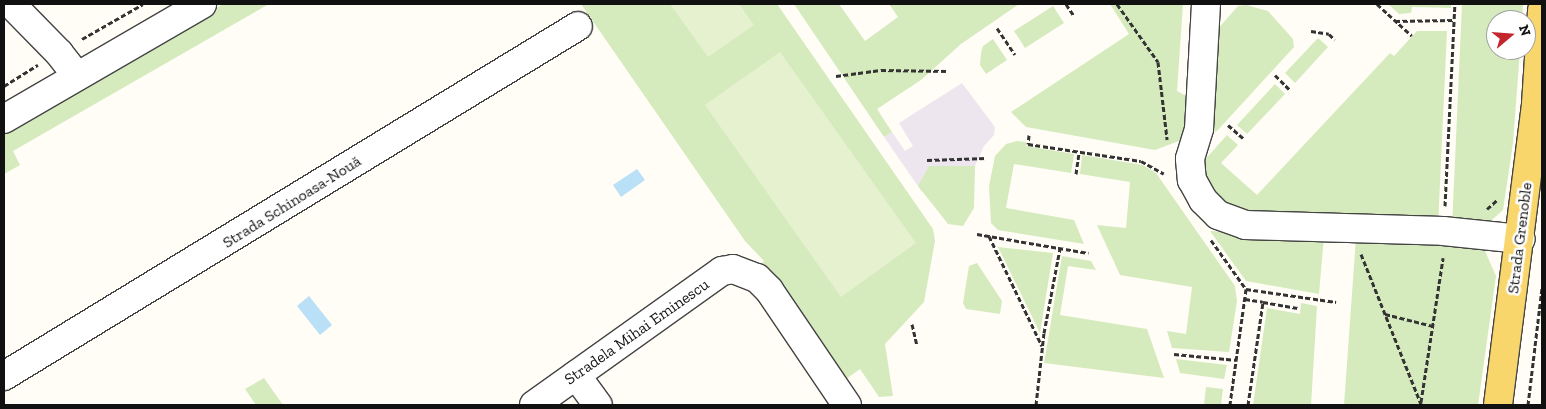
<!DOCTYPE html>
<html>
<head>
<meta charset="utf-8">
<style>
  body { margin:0 }
  #map { position:relative; width:1546px; height:409px; overflow:hidden; background:#fffdf5; font-family:"Zilla Slab",serif }
  div>[style] { position:absolute }
  [style*='--x'] { left:calc(var(--x)*1px); top:calc(var(--y)*1px); width:calc(var(--w)*1px); rotate:calc(var(--a)*1deg) }
  .industrial>* { inset:0; background:#eee6ef }
  .green>* { inset:0; background:#d5ebbd }
  .pitch>* { inset:0; background:#e6f2cf }
  .water>* { inset:0; background:#b9e0f7 }
  .path>* { height:3px; margin-top:-1.5px; transform-origin:0; background:repeating-linear-gradient(90deg,#333 0 5px,transparent 0 7.5px) }
  .roads { filter:drop-shadow(1px 0 #444) drop-shadow(-1px 0 #444) drop-shadow(0 1px #444) drop-shadow(0 -1px #444) }
  .minor>* { height:28px; margin:-14px; padding:0 14px; transform-origin:14px; border-radius:14px; background:#fff }
  .major>* { height:28px; margin:-14px; padding:0 14px; transform-origin:14px; border-radius:14px; background:#f9d66b }
  span { translate:-50% -50%; white-space:nowrap; text-align:center; line-height:1.15; -webkit-text-stroke:5px #fff; paint-order:stroke }
  .street-label { font-size:16px; color:#111 }
  .frame { position:absolute; inset:0; border:5px solid #111; pointer-events:none }
  .north { position:absolute; left:1486px; top:10px; width:50px; height:50px; box-sizing:border-box; background:#fff; border:1px solid #a0a0a0; border-radius:50%; rotate:72deg; font-size:14px; font-weight:700; line-height:20px; text-align:center; color:#111 }
  .north::after { content:''; display:block; margin:auto; width:18px; height:22px; background:#c4262e; clip-path:polygon(50% 0,100% 100%,50% 72%,0 100%) }
</style>
</head>
<body>
<div id="map">
  <div class="industrial">
    <i style="clip-path:polygon(962px 83px,995px 127px,994px 135px,984px 146px,975px 166px,922px 192px,884px 137px,892px 132px,905px 151px,913px 146px,899px 123px)"></i>
  </div>
  <div class="green">
    <i style="clip-path:polygon(223px 4px,269px 4px,13px 151px,20px 165px,4px 174px,4px 132px)"></i>
    <i style="clip-path:polygon(581px 4px,777px 4px,933px 229px,935px 241px,924px 302px,885px 344px,893px 396px,879px 397px,860px 369px,842px 382px,761px 264px,764px 261px,745px 241px)"></i>
    <i style="clip-path:polygon(794px 4px,839px 4px,865px 41px,898px 17px,889px 4px,1019px 4px,961px 44px,921px 80px,877px 109px,892px 132px,884px 137px)"></i>
    <i style="clip-path:polygon(1110px 4px,1183px 4px,1177px 91px,1190px 98px,1187px 130px,1179px 141px,1155px 150px,1026px 127px,1011px 112px,1129px 34px)"></i>
    <i style="clip-path:polygon(1388px 4px,1451px 4px,1451px 8px,1412px 7px,1411px 13px,1399px 14px)"></i>
    <i style="clip-path:polygon(1462px 4px,1523px 4px,1522px 20px,1496px 20px,1496px 50px,1520px 50px,1513px 143px,1503px 210px,1485px 226px,1452px 227px)"></i>
    <i style="clip-path:polygon(1246px 5px,1268px 11px,1293px 39px,1294px 47px,1217px 131px,1210px 133px,1215px 32px,1238px 6px)"></i>
    <i style="clip-path:polygon(1053px 6px,1064px 23px,1025px 48px,1014px 31px)"></i>
    <i style="clip-path:polygon(1417px 31px,1447px 31px,1438px 226px,1258px 218px,1228px 206px,1203px 181px,1201px 164px,1227px 135px,1238px 145px,1221px 163px,1257px 195px,1390px 53px,1394px 56px)"></i>
    <i style="clip-path:polygon(1318px 38px,1328px 47px,1295px 83px,1285px 73px)"></i>
    <i style="clip-path:polygon(993px 39px,1007px 60px,986px 74px,980px 65px,981px 53px,983px 46px)"></i>
    <i style="clip-path:polygon(1275px 84px,1285px 94px,1247px 134px,1237px 125px)"></i>
    <i style="clip-path:polygon(1017px 141px,1026px 142px,1026px 146px,1074px 154px,1071px 173px,1014px 164px,1006px 208px,1074px 220px,1084px 244px,998px 230px,991px 223px,989px 186px,995px 156px,1006px 144px)"></i>
    <i style="clip-path:polygon(1082px 155px,1143px 165px,1156px 173px,1235px 286px,1237px 301px,1229px 352px,1172px 348px,1167px 331px,1186px 334px,1192px 287px,1120px 275px,1097px 225px,1126px 228px,1130px 182px,1080px 174px)"></i>
    <i style="clip-path:polygon(929px 166px,975px 166px,974px 208px,963px 226px,948px 224px,918px 186px)"></i>
    <i style="clip-path:polygon(1210px 231px,1324px 236px,1319px 294px,1246px 281px)"></i>
    <i style="clip-path:polygon(1356px 238px,1477px 244px,1485px 251px,1496px 276px,1478px 405px,1344px 405px)"></i>
    <i style="clip-path:polygon(998px 247px,1053px 253px,1040px 333px)"></i>
    <i style="clip-path:polygon(1062px 256px,1091px 261px,1096px 270px,1068px 266px,1060px 315px,1147px 329px,1164px 378px,1044px 363px)"></i>
    <i style="clip-path:polygon(977px 263px,1002px 301px,1000px 314px,966px 309px,963px 303px,969px 266px)"></i>
    <i style="clip-path:polygon(1301px 303px,1317px 306px,1311px 405px,1253px 405px,1267px 308px,1300px 314px)"></i>
    <i style="clip-path:polygon(1176px 359px,1227px 365px,1224px 379px,1180px 373px)"></i>
    <i style="clip-path:polygon(264px 378px,283px 405px,256px 405px,245px 389px)"></i>
    <i style="clip-path:polygon(1206px 387px,1223px 389px,1221px 405px,1204px 405px)"></i>
  </div>
  <div class="pitch">
    <i style="clip-path:polygon(670px 4px,739px 4px,754px 25px,708px 57px)"></i>
    <i style="clip-path:polygon(780px 52px,916px 243px,841px 297px,705px 105px)"></i>
  </div>
  <div class="water">
    <i style="clip-path:polygon(637px 169px,645px 180px,621px 197px,613px 185px)"></i>
    <i style="clip-path:polygon(309px 296px,332px 325px,320px 335px,297px 306px)"></i>
  </div>
  <div class="path">
    <i style="--x:1066;--y:4;--w:14;--a:56"></i>
    <i style="--x:1117;--y:4;--w:71;--a:54.7"></i>
    <i style="--x:1158;--y:62;--w:78;--a:83.3"></i>
    <i style="--x:1377;--y:4;--w:47;--a:42.4"></i>
    <i style="--x:1395;--y:21;--w:59;--a:-1"></i>
    <i style="--x:997;--y:28;--w:32;--a:56"></i>
    <i style="--x:1311;--y:31;--w:18;--a:9"></i>
    <i style="--x:1329;--y:34;--w:8;--a:45"></i>
    <i style="--x:82;--y:39;--w:70;--a:-29.8"></i>
    <i style="--x:1275;--y:75;--w:20;--a:45"></i>
    <i style="--x:836;--y:76;--w:45;--a:-7.6"></i>
    <i style="--x:881;--y:70;--w:67;--a:0.9"></i>
    <i style="--x:4;--y:86;--w:40;--a:-32"></i>
    <i style="--x:1228;--y:125;--w:20;--a:41"></i>
    <i style="--x:1029;--y:135;--w:9;--a:96"></i>
    <i style="--x:1028;--y:144;--w:114;--a:8.6"></i>
    <i style="--x:1141;--y:161;--w:26;--a:29"></i>
    <i style="--x:927;--y:160;--w:60;--a:-1.9"></i>
    <i style="--x:1076;--y:174;--w:22;--a:-82"></i>
    <i style="--x:1445;--y:206;--w:202;--a:-87.2"></i>
    <i style="--x:1487;--y:209;--w:13;--a:-42"></i>
    <i style="--x:977;--y:234;--w:113;--a:9.7"></i>
    <i style="--x:989;--y:236;--w:122;--a:64.3"></i>
    <i style="--x:1211;--y:240;--w:60;--a:54.5"></i>
    <i style="--x:1246;--y:289;--w:117;--a:97.9"></i>
    <i style="--x:1361;--y:254;--w:162;--a:68.2"></i>
    <i style="--x:1246;--y:289;--w:91;--a:8.2"></i>
    <i style="--x:1245;--y:299;--w:18;--a:9"></i>
    <i style="--x:1385;--y:314;--w:49;--a:14"></i>
    <i style="--x:912;--y:324;--w:22;--a:77"></i>
    <i style="--x:1174;--y:354;--w:63;--a:5.4"></i>
    <i style="--x:1421;--y:402;--w:146;--a:-81.3"></i>
    <i style="--x:1036;--y:405;--w:72;--a:-83.7"></i>
    <i style="--x:1044;--y:333;--w:86;--a:-79.3"></i>
    <i style="--x:1248;--y:405;--w:104;--a:-81.7"></i>
    <i style="--x:1263;--y:302;--w:35;--a:10"></i>
    <i style="--x:1528;--y:405;--w:118;--a:-83.2"></i>
  </div>
  <div class="roads">
    <div class="minor">
      <i style="--x:11;--y:4;--w:69;--a:45.6"></i>
      <i style="--x:59;--y:53;--w:29;--a:52"></i>
      <i style="--x:1206;--y:4;--w:125;--a:93.2"></i>
      <i style="--x:1199;--y:129;--w:31;--a:107"></i>
      <i style="--x:1190;--y:159;--w:21;--a:85"></i>
      <i style="--x:1192;--y:180;--w:23;--a:61"></i>
      <i style="--x:1203;--y:200;--w:21;--a:45"></i>
      <i style="--x:1218;--y:215;--w:29;--a:20"></i>
      <i style="--x:1245;--y:225;--w:198;--a:1.7"></i>
      <i style="--x:1443;--y:231;--w:78;--a:5.9"></i>
      <i style="--x:4;--y:119;--w:229;--a:-30.1"></i>
      <i style="--x:576;--y:375;--w:37;--a:54"></i>
      <i style="--x:4;--y:376;--w:672;--a:-31.37"></i>
      <i style="--x:534;--y:405;--w:231;--a:-35.5"></i>
      <i style="--x:722;--y:271;--w:11;--a:-10"></i>
      <i style="--x:733;--y:269;--w:26;--a:21"></i>
      <i style="--x:757;--y:278;--w:17;--a:45"></i>
      <i style="--x:769;--y:290;--w:139;--a:55.9"></i>
    </div>
    <div class="major">
      <i style="--x:1498;--y:405;--w:303;--a:-82.8"></i>
      <i style="--x:1536;--y:104;--w:94;--a:-86.3"></i>
    </div>
  </div>
  <div class="street-label">
    <span style="left:292px;top:202px;rotate:-32deg">Strada Schinoasa-Nouă</span>
    <span style="left:1520px;top:238px;rotate:-83deg">Strada Grenoble</span>
    <span style="left:637px;top:332px;rotate:-35deg">Stradela Mihai Eminescu</span>
  </div>
  <div class="frame"></div>
  <div class="north">N</div>
</div>
</body>
</html>
